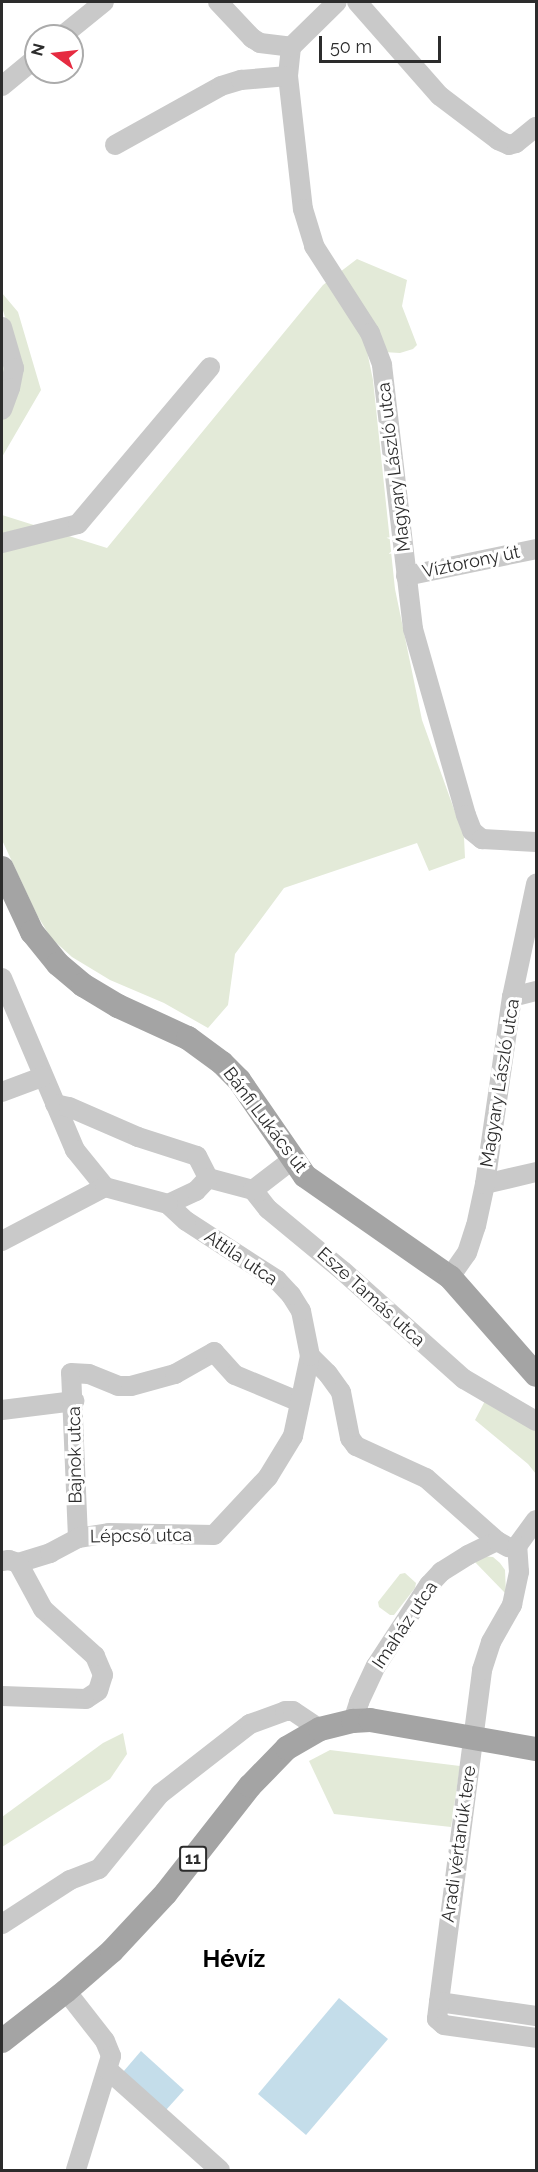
<!DOCTYPE html>
<html>
<head>
<meta charset="utf-8">
<style>
  body { margin:0 }
  #map { position:relative; width:538px; height:2172px; overflow:hidden; background:#fff; font-family:Raleway,sans-serif }
  div>[style] { position:absolute }
  [style*='--x'] { left:calc(var(--x)*1px); top:calc(var(--y)*1px); width:calc(var(--w)*1px); rotate:calc(var(--a)*1deg) }
  .green>* { inset:0; background:#e3ead8 }
  .water>* { inset:0; background:#c4ddea }
  .minor>* { height:20px; margin:-10px; padding:0 10px; transform-origin:10px; border-radius:10px; background:#c9c9c9 }
  .major>* { height:24px; margin:-12px; padding:0 12px; transform-origin:12px; border-radius:12px; background:#a4a4a4 }
  span { translate:-50% -50%; white-space:nowrap; text-align:center; line-height:1.15; -webkit-text-stroke:6px #fff; paint-order:stroke }
  .shield-label span { padding:2px 4px; background:#fff; border:2px solid; border-radius:4px; -webkit-text-stroke-width:0 }
  .shield-label { font-size:16px; color:#2c2c2c; font-weight:700 }
  .street-label { font-size:18px; color:#2c2c2c }
  .district-label { font-size:24px; color:#000; font-weight:700 }
  .frame { position:absolute; inset:0; border:3px solid #2c2c2c; pointer-events:none }
  .north { position:absolute; left:24px; top:24px; width:60px; height:60px; box-sizing:border-box; background:#fff; border:2px solid #ababab; border-radius:50%; rotate:285deg; font-size:16px; font-weight:700; line-height:24px; text-align:center; color:#2c2c2c }
  .north::after { content:''; display:block; margin:auto; width:21px; height:27px; background:#e62b41; clip-path:polygon(50% 0,100% 100%,50% 72%,0 100%) }
  .scale { position:absolute; left:319px; top:36px; width:122px; height:27px; box-sizing:border-box; border:3px solid #2c2c2c; border-top:0; padding-left:8px; font-size:18px; line-height:21px; white-space:nowrap; color:#2c2c2c; -webkit-text-stroke:4px #fff; paint-order:stroke }
</style>
</head>
<body>
<div id="map">
  <div class="green">
    <i style="clip-path:polygon(357px 259px,407px 280px,402px 306px,417px 345px,413px 349px,400px 353px,367px 351px,373px 380px,395px 589px,422px 720px,464px 837px,465px 858px,429px 871px,417px 843px,284px 888px,235px 954px,228px 1005px,208px 1028px,164px 1003px,110px 980px,72px 957px,51px 938px,37px 915px,2px 840px,2px 515px,107px 548px,323px 285px)"></i>
    <i style="clip-path:polygon(2px 293px,18px 312px,41px 390px,2px 457px,2px 348px,12px 340px,2px 307px)"></i>
    <i style="clip-path:polygon(487px 1397px,536px 1424px,536px 1474px,528px 1464px,475px 1420px)"></i>
    <i style="clip-path:polygon(482px 1556px,493px 1557px,500px 1563px,505px 1570px,506px 1594px,472px 1559px)"></i>
    <i style="clip-path:polygon(405px 1573px,416px 1583px,415px 1588px,394px 1615px,390px 1615px,379px 1607px,378px 1602px,400px 1574px)"></i>
    <i style="clip-path:polygon(123px 1733px,127px 1754px,110px 1779px,2px 1847px,2px 1817px,103px 1743px)"></i>
    <i style="clip-path:polygon(330px 1750px,460px 1766px,451px 1827px,334px 1814px,309px 1761px)"></i>
  </div>
  <div class="water">
    <i style="clip-path:polygon(339px 1998px,388px 2039px,306px 2135px,258px 2094px)"></i>
    <i style="clip-path:polygon(141px 2051px,184px 2090px,166px 2110px,123px 2072px)"></i>
  </div>
  <div class="minor">
    <i style="--x:218;--y:2;--w:50;--a:46.6"></i>
    <i style="--x:252;--y:38;--w:9;--a:32"></i>
    <i style="--x:260;--y:43;--w:31;--a:7"></i>
    <i style="--x:357;--y:2;--w:125;--a:48.6"></i>
    <i style="--x:440;--y:96;--w:73;--a:37.2"></i>
    <i style="--x:498;--y:140;--w:12;--a:24"></i>
    <i style="--x:509;--y:145;--w:7;--a:-16"></i>
    <i style="--x:516;--y:143;--w:26;--a:-39"></i>
    <i style="--x:62;--y:36;--w:54;--a:-39"></i>
    <i style="--x:291;--y:47;--w:29;--a:96"></i>
    <i style="--x:288;--y:76;--w:134;--a:83.6"></i>
    <i style="--x:303;--y:209;--w:39;--a:73"></i>
    <i style="--x:314;--y:246;--w:103;--a:57.2"></i>
    <i style="--x:370;--y:333;--w:34;--a:69"></i>
    <i style="--x:382;--y:365;--w:266;--a:83.3"></i>
    <i style="--x:413;--y:629;--w:193;--a:74.1"></i>
    <i style="--x:466;--y:815;--w:17;--a:69"></i>
    <i style="--x:472;--y:831;--w:13;--a:39"></i>
    <i style="--x:482;--y:839;--w:54;--a:3.2"></i>
    <i style="--x:291;--y:47;--w:64;--a:-44.4"></i>
    <i style="--x:2;--y:86;--w:44;--a:-39.5"></i>
    <i style="--x:115;--y:145;--w:121;--a:-29.1"></i>
    <i style="--x:221;--y:86;--w:21;--a:-17"></i>
    <i style="--x:241;--y:80;--w:47;--a:-4.9"></i>
    <i style="--x:2;--y:327;--w:43;--a:73.7"></i>
    <i style="--x:14;--y:368;--w:20;--a:101"></i>
    <i style="--x:10;--y:388;--w:23;--a:110"></i>
    <i style="--x:2;--y:543;--w:78;--a:-14"></i>
    <i style="--x:78;--y:524;--w:205;--a:-49.9"></i>
    <i style="--x:406;--y:576;--w:133;--a:-11.7"></i>
    <i style="--x:2;--y:978;--w:187;--a:67"></i>
    <i style="--x:75;--y:1150;--w:48;--a:51"></i>
    <i style="--x:512;--y:997;--w:25;--a:-14"></i>
    <i style="--x:2;--y:1092;--w:43;--a:-20.6"></i>
    <i style="--x:55;--y:1104;--w:14;--a:12"></i>
    <i style="--x:69;--y:1107;--w:75;--a:23.5"></i>
    <i style="--x:138;--y:1137;--w:62;--a:17.9"></i>
    <i style="--x:197;--y:1156;--w:25;--a:63"></i>
    <i style="--x:208;--y:1178;--w:47;--a:14.9"></i>
    <i style="--x:253;--y:1190;--w:24;--a:52"></i>
    <i style="--x:268;--y:1209;--w:97;--a:39.6"></i>
    <i style="--x:343;--y:1271;--w:162;--a:41.8"></i>
    <i style="--x:464;--y:1379;--w:83;--a:30.3"></i>
    <i style="--x:485;--y:1184;--w:52;--a:-13.2"></i>
    <i style="--x:253;--y:1190;--w:49;--a:-37.6"></i>
    <i style="--x:168;--y:1204;--w:31;--a:-25"></i>
    <i style="--x:196;--y:1191;--w:18;--a:-47"></i>
    <i style="--x:2;--y:1241;--w:116;--a:-27.7"></i>
    <i style="--x:450;--y:1277;--w:29;--a:-55"></i>
    <i style="--x:467;--y:1253;--w:28;--a:-72"></i>
    <i style="--x:476;--y:1226;--w:43;--a:-77.9"></i>
    <i style="--x:485;--y:1184;--w:189;--a:-81.8"></i>
    <i style="--x:512;--y:997;--w:116;--a:-78"></i>
    <i style="--x:310;--y:1356;--w:25;--a:45"></i>
    <i style="--x:328;--y:1374;--w:22;--a:54"></i>
    <i style="--x:341;--y:1392;--w:47;--a:78.9"></i>
    <i style="--x:350;--y:1438;--w:10;--a:53"></i>
    <i style="--x:356;--y:1446;--w:77;--a:24.6"></i>
    <i style="--x:426;--y:1478;--w:95;--a:41.6"></i>
    <i style="--x:2;--y:1410;--w:73;--a:-7.1"></i>
    <i style="--x:78;--y:1538;--w:165;--a:-92.4"></i>
    <i style="--x:71;--y:1373;--w:18;--a:3"></i>
    <i style="--x:89;--y:1374;--w:31;--a:22"></i>
    <i style="--x:118;--y:1386;--w:13;--a:0"></i>
    <i style="--x:131;--y:1386;--w:46;--a:-15.3"></i>
    <i style="--x:175;--y:1374;--w:45;--a:-29.4"></i>
    <i style="--x:214;--y:1352;--w:31;--a:48"></i>
    <i style="--x:235;--y:1375;--w:70;--a:22.6"></i>
    <i style="--x:517;--y:1546;--w:32;--a:-54"></i>
    <i style="--x:2;--y:1561;--w:7;--a:-8"></i>
    <i style="--x:9;--y:1560;--w:9;--a:18"></i>
    <i style="--x:18;--y:1563;--w:34;--a:-17"></i>
    <i style="--x:50;--y:1553;--w:32;--a:-28"></i>
    <i style="--x:78;--y:1538;--w:31;--a:-9"></i>
    <i style="--x:109;--y:1533;--w:105;--a:1.1"></i>
    <i style="--x:214;--y:1535;--w:79;--a:-47"></i>
    <i style="--x:268;--y:1477;--w:48;--a:-58.6"></i>
    <i style="--x:293;--y:1436;--w:82;--a:-78"></i>
    <i style="--x:310;--y:1356;--w:46;--a:-101.3"></i>
    <i style="--x:301;--y:1311;--w:19;--a:-122"></i>
    <i style="--x:291;--y:1295;--w:21;--a:-133"></i>
    <i style="--x:277;--y:1280;--w:108;--a:-147"></i>
    <i style="--x:186;--y:1221;--w:25;--a:-137"></i>
    <i style="--x:168;--y:1204;--w:65;--a:-164.9"></i>
    <i style="--x:2;--y:1696;--w:84;--a:2"></i>
    <i style="--x:86;--y:1699;--w:14;--a:-34"></i>
    <i style="--x:98;--y:1691;--w:17;--a:-73"></i>
    <i style="--x:103;--y:1675;--w:21;--a:-113"></i>
    <i style="--x:95;--y:1656;--w:70;--a:-137.9"></i>
    <i style="--x:43;--y:1609;--w:52;--a:-118.5"></i>
    <i style="--x:353;--y:1721;--w:20;--a:-72"></i>
    <i style="--x:359;--y:1702;--w:40;--a:-65"></i>
    <i style="--x:376;--y:1666;--w:97;--a:-56.8"></i>
    <i style="--x:429;--y:1585;--w:18;--a:-47"></i>
    <i style="--x:441;--y:1572;--w:32;--a:-32"></i>
    <i style="--x:468;--y:1555;--w:32;--a:-26"></i>
    <i style="--x:497;--y:1541;--w:13;--a:29"></i>
    <i style="--x:2;--y:1924;--w:81;--a:-32.9"></i>
    <i style="--x:70;--y:1880;--w:31;--a:-21"></i>
    <i style="--x:99;--y:1869;--w:97;--a:-50.9"></i>
    <i style="--x:160;--y:1794;--w:114;--a:-37.9"></i>
    <i style="--x:250;--y:1724;--w:37;--a:-20"></i>
    <i style="--x:285;--y:1711;--w:8;--a:0"></i>
    <i style="--x:293;--y:1711;--w:32;--a:34"></i>
    <i style="--x:66;--y:1991;--w:63;--a:52"></i>
    <i style="--x:105;--y:2041;--w:16;--a:68"></i>
    <i style="--x:111;--y:2056;--w:119;--a:107.1"></i>
    <i style="--x:439;--y:2002;--w:335;--a:-82.6"></i>
    <i style="--x:482;--y:1670;--w:29;--a:-72"></i>
    <i style="--x:491;--y:1642;--w:43;--a:-60.4"></i>
    <i style="--x:512;--y:1605;--w:34;--a:-78"></i>
    <i style="--x:519;--y:1572;--w:26;--a:-94"></i>
    <i style="--x:536;--y:2016;--w:98;--a:-171.8"></i>
    <i style="--x:439;--y:2002;--w:17;--a:97"></i>
    <i style="--x:437;--y:2019;--w:9;--a:41"></i>
    <i style="--x:444;--y:2025;--w:93;--a:8"></i>
    <i style="--x:108;--y:2070;--w:150;--a:41.8"></i>
  </div>
  <div class="major">
    <i style="--x:2;--y:868;--w:71;--a:64.9"></i>
    <i style="--x:32;--y:932;--w:41;--a:50.9"></i>
    <i style="--x:58;--y:964;--w:33;--a:40"></i>
    <i style="--x:83;--y:985;--w:41;--a:31"></i>
    <i style="--x:118;--y:1006;--w:77;--a:24.6"></i>
    <i style="--x:188;--y:1038;--w:42;--a:36.3"></i>
    <i style="--x:222;--y:1063;--w:24;--a:45"></i>
    <i style="--x:239;--y:1080;--w:116;--a:55.5"></i>
    <i style="--x:305;--y:1176;--w:177;--a:34.9"></i>
    <i style="--x:450;--y:1277;--w:130;--a:48.7"></i>
    <i style="--x:2;--y:2041;--w:81;--a:-38"></i>
    <i style="--x:66;--y:1991;--w:61;--a:-41"></i>
    <i style="--x:112;--y:1951;--w:79;--a:-47"></i>
    <i style="--x:166;--y:1893;--w:136;--a:-51.9"></i>
    <i style="--x:250;--y:1786;--w:53;--a:-45.8"></i>
    <i style="--x:287;--y:1748;--w:38;--a:-30"></i>
    <i style="--x:320;--y:1729;--w:34;--a:-14"></i>
    <i style="--x:353;--y:1721;--w:17;--a:-3"></i>
    <i style="--x:370;--y:1720;--w:169;--a:9.9"></i>
  </div>
  <div class="shield-label">
    <span style="left:193px;top:1859px">11</span>
  </div>
  <div class="street-label">
    <span style="left:394px;top:467px;rotate:-97deg">Magyary László utca</span>
    <span style="left:471px;top:562px;rotate:-12deg">Víztorony út</span>
    <span style="left:500px;top:1083px;rotate:-81deg">Magyary László utca</span>
    <span style="left:265px;top:1120px;rotate:53deg">Bánfi Lukács út</span>
    <span style="left:241px;top:1258px;rotate:34deg">Attila utca</span>
    <span style="left:371px;top:1297px;rotate:42deg">Esze Tamás utca</span>
    <span style="left:75px;top:1455px;rotate:-91deg">Bajnok utca</span>
    <span style="left:141px;top:1536px;rotate:-1deg">Lépcső utca</span>
    <span style="left:405px;top:1625px;rotate:-56deg">Imaház utca</span>
    <span style="left:459px;top:1844px;rotate:-82deg">Aradi vértanúk tere</span>
  </div>
  <div class="district-label">
    <span style="left:234px;top:1959px">Hévíz</span>
  </div>
  <div class="frame"></div>
  <div class="north">N</div>
  <div class="scale">50 m</div>
</div>
</body>
</html>
